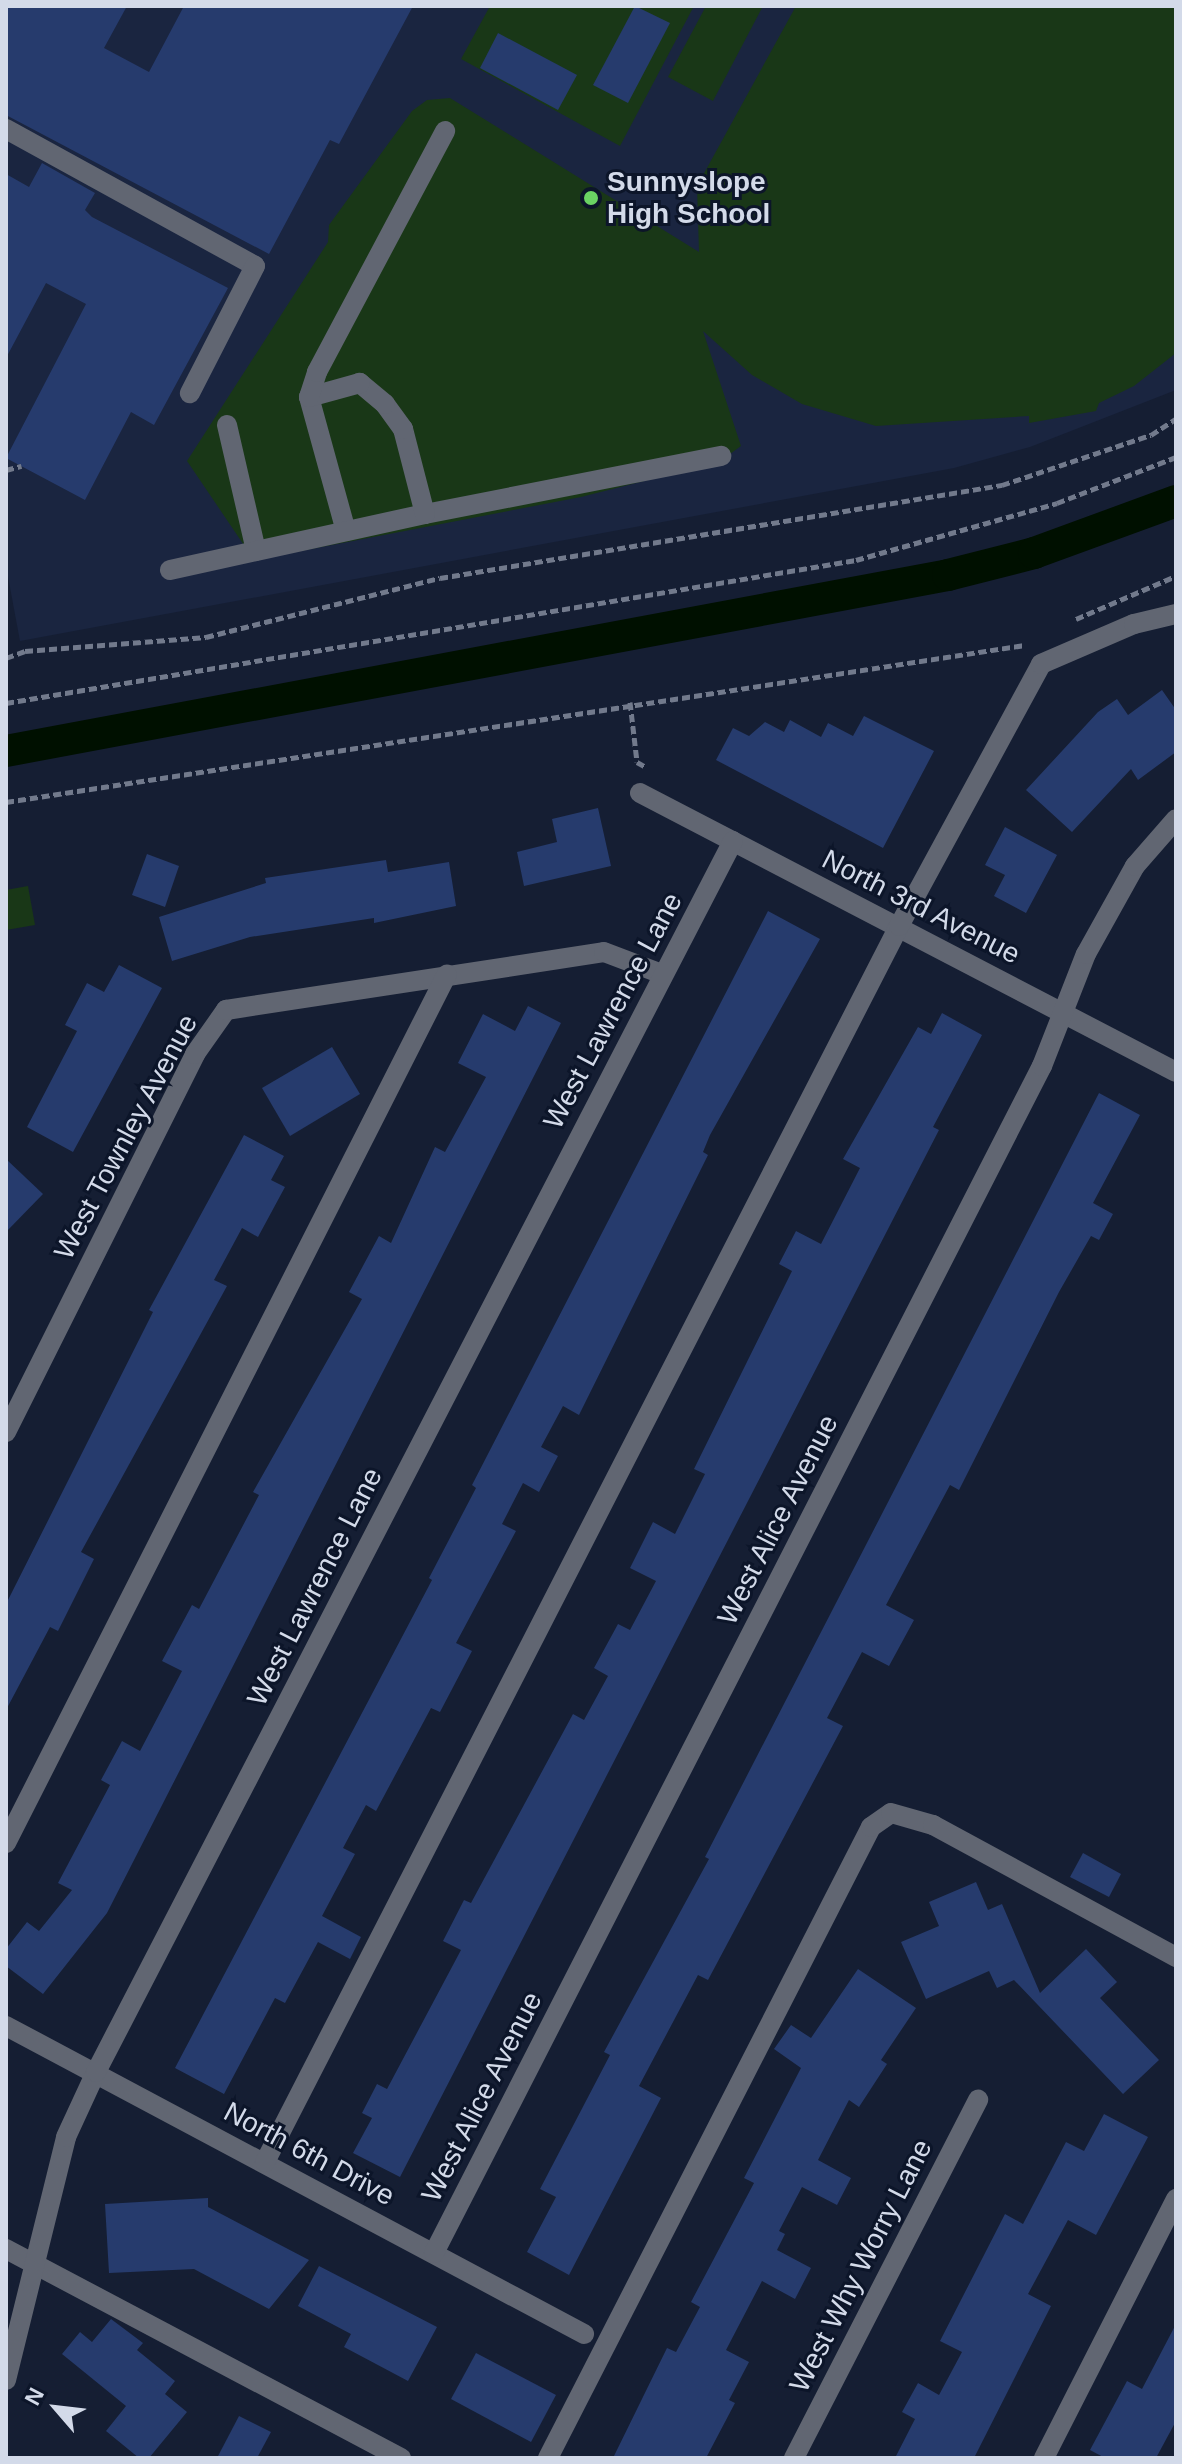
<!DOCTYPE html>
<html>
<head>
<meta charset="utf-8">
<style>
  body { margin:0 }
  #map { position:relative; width:1182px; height:2464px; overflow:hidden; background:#151e33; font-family:Helvetica,sans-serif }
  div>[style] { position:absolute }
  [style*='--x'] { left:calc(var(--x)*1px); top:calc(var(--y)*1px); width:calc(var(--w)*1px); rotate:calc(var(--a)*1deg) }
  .built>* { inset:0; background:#1a2540 }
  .green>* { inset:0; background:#193717 }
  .canal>* { height:32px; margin:-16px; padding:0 16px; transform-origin:16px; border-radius:16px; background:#001000 }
  .building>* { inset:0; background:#263b6d }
  .path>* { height:5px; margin-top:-2.5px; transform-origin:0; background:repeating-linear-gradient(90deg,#727a8c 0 8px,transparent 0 12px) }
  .minor>* { height:20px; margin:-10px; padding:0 10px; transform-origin:10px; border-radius:10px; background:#616672 }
  .dots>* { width:22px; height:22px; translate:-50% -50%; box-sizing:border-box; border:4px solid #0c1529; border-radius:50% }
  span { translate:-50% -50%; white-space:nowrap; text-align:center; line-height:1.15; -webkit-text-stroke:6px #0c1529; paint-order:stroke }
  .poi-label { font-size:28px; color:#d3dae9; font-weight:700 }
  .left { translate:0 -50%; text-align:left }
  .street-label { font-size:28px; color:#d3dae9 }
  .frame { position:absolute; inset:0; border:8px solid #d3dae9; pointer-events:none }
  .north { position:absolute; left:16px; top:2368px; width:80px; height:80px; -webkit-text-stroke:6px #0c1529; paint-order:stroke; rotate:298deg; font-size:22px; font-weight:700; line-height:32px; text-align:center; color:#d3dae9 }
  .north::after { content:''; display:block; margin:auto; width:28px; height:36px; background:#d3dae9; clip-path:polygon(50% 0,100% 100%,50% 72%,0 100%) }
</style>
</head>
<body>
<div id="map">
  <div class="built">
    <i style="clip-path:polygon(6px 6px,1176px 6px,1176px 390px,1030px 447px,954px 468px,20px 641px,6px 566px)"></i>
  </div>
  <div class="green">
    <i style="clip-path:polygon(490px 6px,694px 6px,620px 146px,461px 59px)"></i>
    <i style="clip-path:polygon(706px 6px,763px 6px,713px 101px,668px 77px)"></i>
    <i style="clip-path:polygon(796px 6px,1176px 6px,1176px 353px,1134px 386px,1099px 403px,1096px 411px,1029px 423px,1029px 416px,876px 426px,802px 404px,752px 375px,703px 331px,741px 446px,719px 462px,581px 497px,254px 560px,187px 461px,328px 242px,329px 225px,412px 111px,427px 100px,450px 98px,699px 252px,697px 186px)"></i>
    <i style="clip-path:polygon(28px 886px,35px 925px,6px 930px,6px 890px)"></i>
  </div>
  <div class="canal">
    <i style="--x:6;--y:751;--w:958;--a:-10.58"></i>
    <i style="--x:948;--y:575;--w:89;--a:-14.3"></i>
    <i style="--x:1034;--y:553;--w:151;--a:-20.1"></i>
  </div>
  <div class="building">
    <i style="clip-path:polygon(6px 6px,127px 6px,104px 48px,149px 72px,184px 6px,413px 6px,339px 144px,330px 140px,269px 254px,6px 115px)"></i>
    <i style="clip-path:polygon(635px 6px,670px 23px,628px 103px,593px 85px)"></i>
    <i style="clip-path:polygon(498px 33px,577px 75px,558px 110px,480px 68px)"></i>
    <i style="clip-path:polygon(42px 163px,95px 193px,85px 210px,92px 217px,228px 288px,154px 425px,131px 412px,85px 500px,6px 458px,86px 304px,46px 283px,6px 358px,6px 174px,29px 187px)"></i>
    <i style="clip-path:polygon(1162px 690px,1176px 710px,1176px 752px,1138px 780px,1131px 769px,1072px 832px,1026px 790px,1098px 712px,1117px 699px,1128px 715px)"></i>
    <i style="clip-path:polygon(864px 716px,934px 751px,883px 848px,716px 760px,733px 728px,749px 736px,765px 722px,784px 732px,790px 720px,821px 737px,828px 723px,853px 736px)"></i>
    <i style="clip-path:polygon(598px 808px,611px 866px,524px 886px,517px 852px,557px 842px,552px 819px)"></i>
    <i style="clip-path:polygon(1005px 827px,1057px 855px,1026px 913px,994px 896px,1005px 875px,985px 865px)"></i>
    <i style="clip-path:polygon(147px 854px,179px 866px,165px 907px,132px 895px)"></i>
    <i style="clip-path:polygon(386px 860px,388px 872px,449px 862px,456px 906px,374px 923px,374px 918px,250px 937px,172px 961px,159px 917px,266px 883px,265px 878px)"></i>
    <i style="clip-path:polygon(768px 911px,820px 939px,710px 1135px,703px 1152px,708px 1155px,579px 1415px,563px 1406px,541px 1447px,558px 1456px,539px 1492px,523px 1483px,502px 1524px,516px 1531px,456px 1643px,472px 1651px,440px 1712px,431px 1708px,376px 1811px,366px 1805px,343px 1848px,355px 1854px,322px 1916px,361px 1937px,350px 1959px,318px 1942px,285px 2003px,275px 1998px,224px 2094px,175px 2068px,432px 1580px,429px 1578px,476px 1488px,472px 1485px)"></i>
    <i style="clip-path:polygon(119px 965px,162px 988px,73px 1152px,27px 1127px,77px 1031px,65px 1025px,87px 983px,104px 992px)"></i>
    <i style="clip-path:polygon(528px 1006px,561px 1023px,107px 1913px,43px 1994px,6px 1966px,6px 1949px,27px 1922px,39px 1931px,72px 1890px,58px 1883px,110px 1785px,101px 1780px,122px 1741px,140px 1751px,182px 1671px,162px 1661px,192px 1605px,199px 1609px,259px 1495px,253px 1492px,362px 1299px,349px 1292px,379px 1236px,391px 1243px,435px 1147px,445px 1152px,486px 1077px,458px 1063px,483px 1014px,515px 1031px)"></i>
    <i style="clip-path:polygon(942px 1013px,982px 1035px,933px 1127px,939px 1130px,400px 2177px,353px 2153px,372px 2118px,362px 2113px,377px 2084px,387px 2089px,461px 1950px,443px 1941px,464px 1900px,471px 1903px,573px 1714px,584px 1720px,608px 1676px,594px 1668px,618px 1624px,630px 1630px,656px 1581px,630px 1568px,653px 1522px,675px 1534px,705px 1474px,694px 1469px,792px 1271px,779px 1264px,796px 1231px,821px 1244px,860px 1168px,843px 1159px,918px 1027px,931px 1034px)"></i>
    <i style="clip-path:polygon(332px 1047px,360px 1094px,290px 1136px,262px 1088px)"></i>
    <i style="clip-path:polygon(1099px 1093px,1140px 1115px,1093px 1203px,1113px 1214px,1099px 1240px,1091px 1236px,1059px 1292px,959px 1490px,950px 1485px,886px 1605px,914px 1620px,889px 1666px,862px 1652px,827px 1718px,843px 1726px,708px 1980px,698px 1975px,639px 2086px,661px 2098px,569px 2275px,527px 2252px,556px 2197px,540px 2189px,610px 2055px,604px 2052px,709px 1859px,705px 1857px)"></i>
    <i style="clip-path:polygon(244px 1135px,284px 1156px,271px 1180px,285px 1187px,258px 1237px,242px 1228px,214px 1280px,227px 1286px,81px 1552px,94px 1559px,58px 1631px,50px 1627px,6px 1710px,6px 1604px,153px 1312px,149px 1310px)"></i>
    <i style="clip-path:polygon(6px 1159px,43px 1194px,6px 1232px)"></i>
    <i style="clip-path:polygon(1083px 1853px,1121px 1874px,1109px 1897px,1070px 1877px)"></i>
    <i style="clip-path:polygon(976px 1882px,988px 1910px,1002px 1904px,1040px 1993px,1086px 1949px,1117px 1982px,1100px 1998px,1159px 2060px,1123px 2094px,1014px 1980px,997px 1988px,989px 1971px,926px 1999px,901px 1942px,939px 1926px,929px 1902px)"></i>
    <i style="clip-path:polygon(858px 1969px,916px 2008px,881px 2060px,887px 2064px,859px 2107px,849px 2100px,818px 2160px,851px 2178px,837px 2205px,802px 2187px,779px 2231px,785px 2234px,777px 2250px,811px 2268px,795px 2299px,762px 2281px,726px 2350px,749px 2362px,729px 2400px,735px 2403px,706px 2458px,613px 2458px,667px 2348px,676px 2352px,700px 2307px,691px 2302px,754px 2183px,744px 2178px,801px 2068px,774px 2049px,791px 2025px,811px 2038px)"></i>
    <i style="clip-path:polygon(1104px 2114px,1148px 2137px,1096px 2235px,1068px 2220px,1028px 2294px,1051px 2306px,974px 2458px,895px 2458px,915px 2419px,902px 2412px,918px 2383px,939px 2395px,962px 2352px,940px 2341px,1005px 2214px,1023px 2224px,1066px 2142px,1084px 2151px)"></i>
    <i style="clip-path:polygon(208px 2198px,208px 2207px,309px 2260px,269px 2309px,194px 2269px,109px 2273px,105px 2204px)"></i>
    <i style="clip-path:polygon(319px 2266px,437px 2327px,408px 2381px,344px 2347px,351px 2334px,298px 2306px)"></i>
    <i style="clip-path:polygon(111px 2319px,143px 2343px,137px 2350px,175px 2381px,165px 2394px,187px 2412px,149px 2458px,139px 2458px,106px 2431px,126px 2406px,62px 2354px,80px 2332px,92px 2342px)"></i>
    <i style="clip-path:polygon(1176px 2324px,1176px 2421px,1156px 2458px,1105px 2458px,1090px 2450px,1127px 2381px,1142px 2389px)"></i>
    <i style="clip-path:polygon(476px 2353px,556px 2395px,531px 2442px,451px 2399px)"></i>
    <i style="clip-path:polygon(239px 2416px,271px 2432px,257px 2458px,217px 2458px)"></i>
  </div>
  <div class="path">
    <i style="--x:6;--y:470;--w:16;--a:-15"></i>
    <i style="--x:1076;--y:619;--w:109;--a:-23.3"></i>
    <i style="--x:6;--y:658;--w:20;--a:-20"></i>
    <i style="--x:25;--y:651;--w:182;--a:-4.4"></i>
    <i style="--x:206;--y:637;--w:241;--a:-14.2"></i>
    <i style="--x:440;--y:578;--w:570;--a:-9.4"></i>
    <i style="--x:1002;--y:485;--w:157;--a:-18.6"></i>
    <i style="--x:1151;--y:435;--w:30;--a:-33"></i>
    <i style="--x:630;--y:702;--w:60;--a:83.3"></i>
    <i style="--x:637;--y:762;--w:10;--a:29"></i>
    <i style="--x:6;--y:703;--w:862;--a:-9.55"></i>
    <i style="--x:856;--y:560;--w:209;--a:-15.8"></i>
    <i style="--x:1057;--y:503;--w:128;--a:-21.1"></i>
    <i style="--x:6;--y:802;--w:1031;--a:-8.76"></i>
  </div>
  <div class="minor">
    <i style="--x:6;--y:129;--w:284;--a:28.8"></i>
    <i style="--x:255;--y:266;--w:143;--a:117.1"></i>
    <i style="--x:309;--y:397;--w:139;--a:74.6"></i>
    <i style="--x:227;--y:425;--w:129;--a:77"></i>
    <i style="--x:425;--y:514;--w:302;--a:-11.1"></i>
    <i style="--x:170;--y:570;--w:261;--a:-12.4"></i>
    <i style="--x:425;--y:514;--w:88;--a:-104.5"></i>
    <i style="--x:403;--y:429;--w:31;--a:-126"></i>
    <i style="--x:385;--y:404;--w:33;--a:-140"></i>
    <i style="--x:360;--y:383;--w:53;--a:164.6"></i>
    <i style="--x:309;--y:397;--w:26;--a:-72"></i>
    <i style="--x:317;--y:372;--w:273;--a:-62"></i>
    <i style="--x:640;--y:793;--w:604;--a:27.5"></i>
    <i style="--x:6;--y:1432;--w:423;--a:-63.4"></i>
    <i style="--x:195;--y:1054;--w:54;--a:-54.8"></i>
    <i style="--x:226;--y:1010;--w:382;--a:-8.7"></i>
    <i style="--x:604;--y:952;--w:62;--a:20.8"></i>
    <i style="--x:6;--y:1843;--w:974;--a:-63.09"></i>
    <i style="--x:6;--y:2026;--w:655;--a:28.05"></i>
    <i style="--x:265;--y:2162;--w:1389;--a:-62.84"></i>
    <i style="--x:899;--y:926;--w:298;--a:-61.5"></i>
    <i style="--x:1041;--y:664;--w:101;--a:-23.3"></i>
    <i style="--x:1134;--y:624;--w:43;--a:-13.4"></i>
    <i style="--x:6;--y:2249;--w:447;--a:27.9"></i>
    <i style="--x:434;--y:2253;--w:1334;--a:-62.88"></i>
    <i style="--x:1042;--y:1066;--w:120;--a:-68.6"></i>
    <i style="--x:1086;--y:954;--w:101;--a:-60.9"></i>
    <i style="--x:1135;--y:866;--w:62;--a:-48.9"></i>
    <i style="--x:6;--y:2380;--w:250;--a:-76.1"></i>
    <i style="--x:66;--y:2137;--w:72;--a:-65.2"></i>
    <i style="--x:96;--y:2072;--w:1386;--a:-62.64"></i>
    <i style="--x:548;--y:2458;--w:709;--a:-62.89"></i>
    <i style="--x:871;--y:1827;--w:24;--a:-35"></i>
    <i style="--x:891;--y:1813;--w:44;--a:15.9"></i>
    <i style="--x:933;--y:1825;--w:277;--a:28.5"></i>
    <i style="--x:794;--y:2458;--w:403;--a:-62.8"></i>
    <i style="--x:1044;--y:2458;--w:291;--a:-63"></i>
  </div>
  <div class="dots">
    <i style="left:591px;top:198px;background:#6ad363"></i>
  </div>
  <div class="poi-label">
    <span class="left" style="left:607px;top:198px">Sunnyslope<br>High School</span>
  </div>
  <div class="street-label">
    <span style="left:921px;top:907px;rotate:27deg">North 3rd Avenue</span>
    <span style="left:613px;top:1011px;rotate:-62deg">West Lawrence Lane</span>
    <span style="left:126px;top:1137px;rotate:-62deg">West Townley Avenue</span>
    <span style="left:778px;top:1520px;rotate:-63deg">West Alice Avenue</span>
    <span style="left:315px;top:1587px;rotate:-63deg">West Lawrence Lane</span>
    <span style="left:482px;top:2097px;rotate:-63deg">West Alice Avenue</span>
    <span style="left:309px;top:2154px;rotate:28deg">North 6th Drive</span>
    <span style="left:861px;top:2266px;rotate:-63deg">West Why Worry Lane</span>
  </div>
  <div class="frame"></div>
  <div class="north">N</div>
</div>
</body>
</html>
